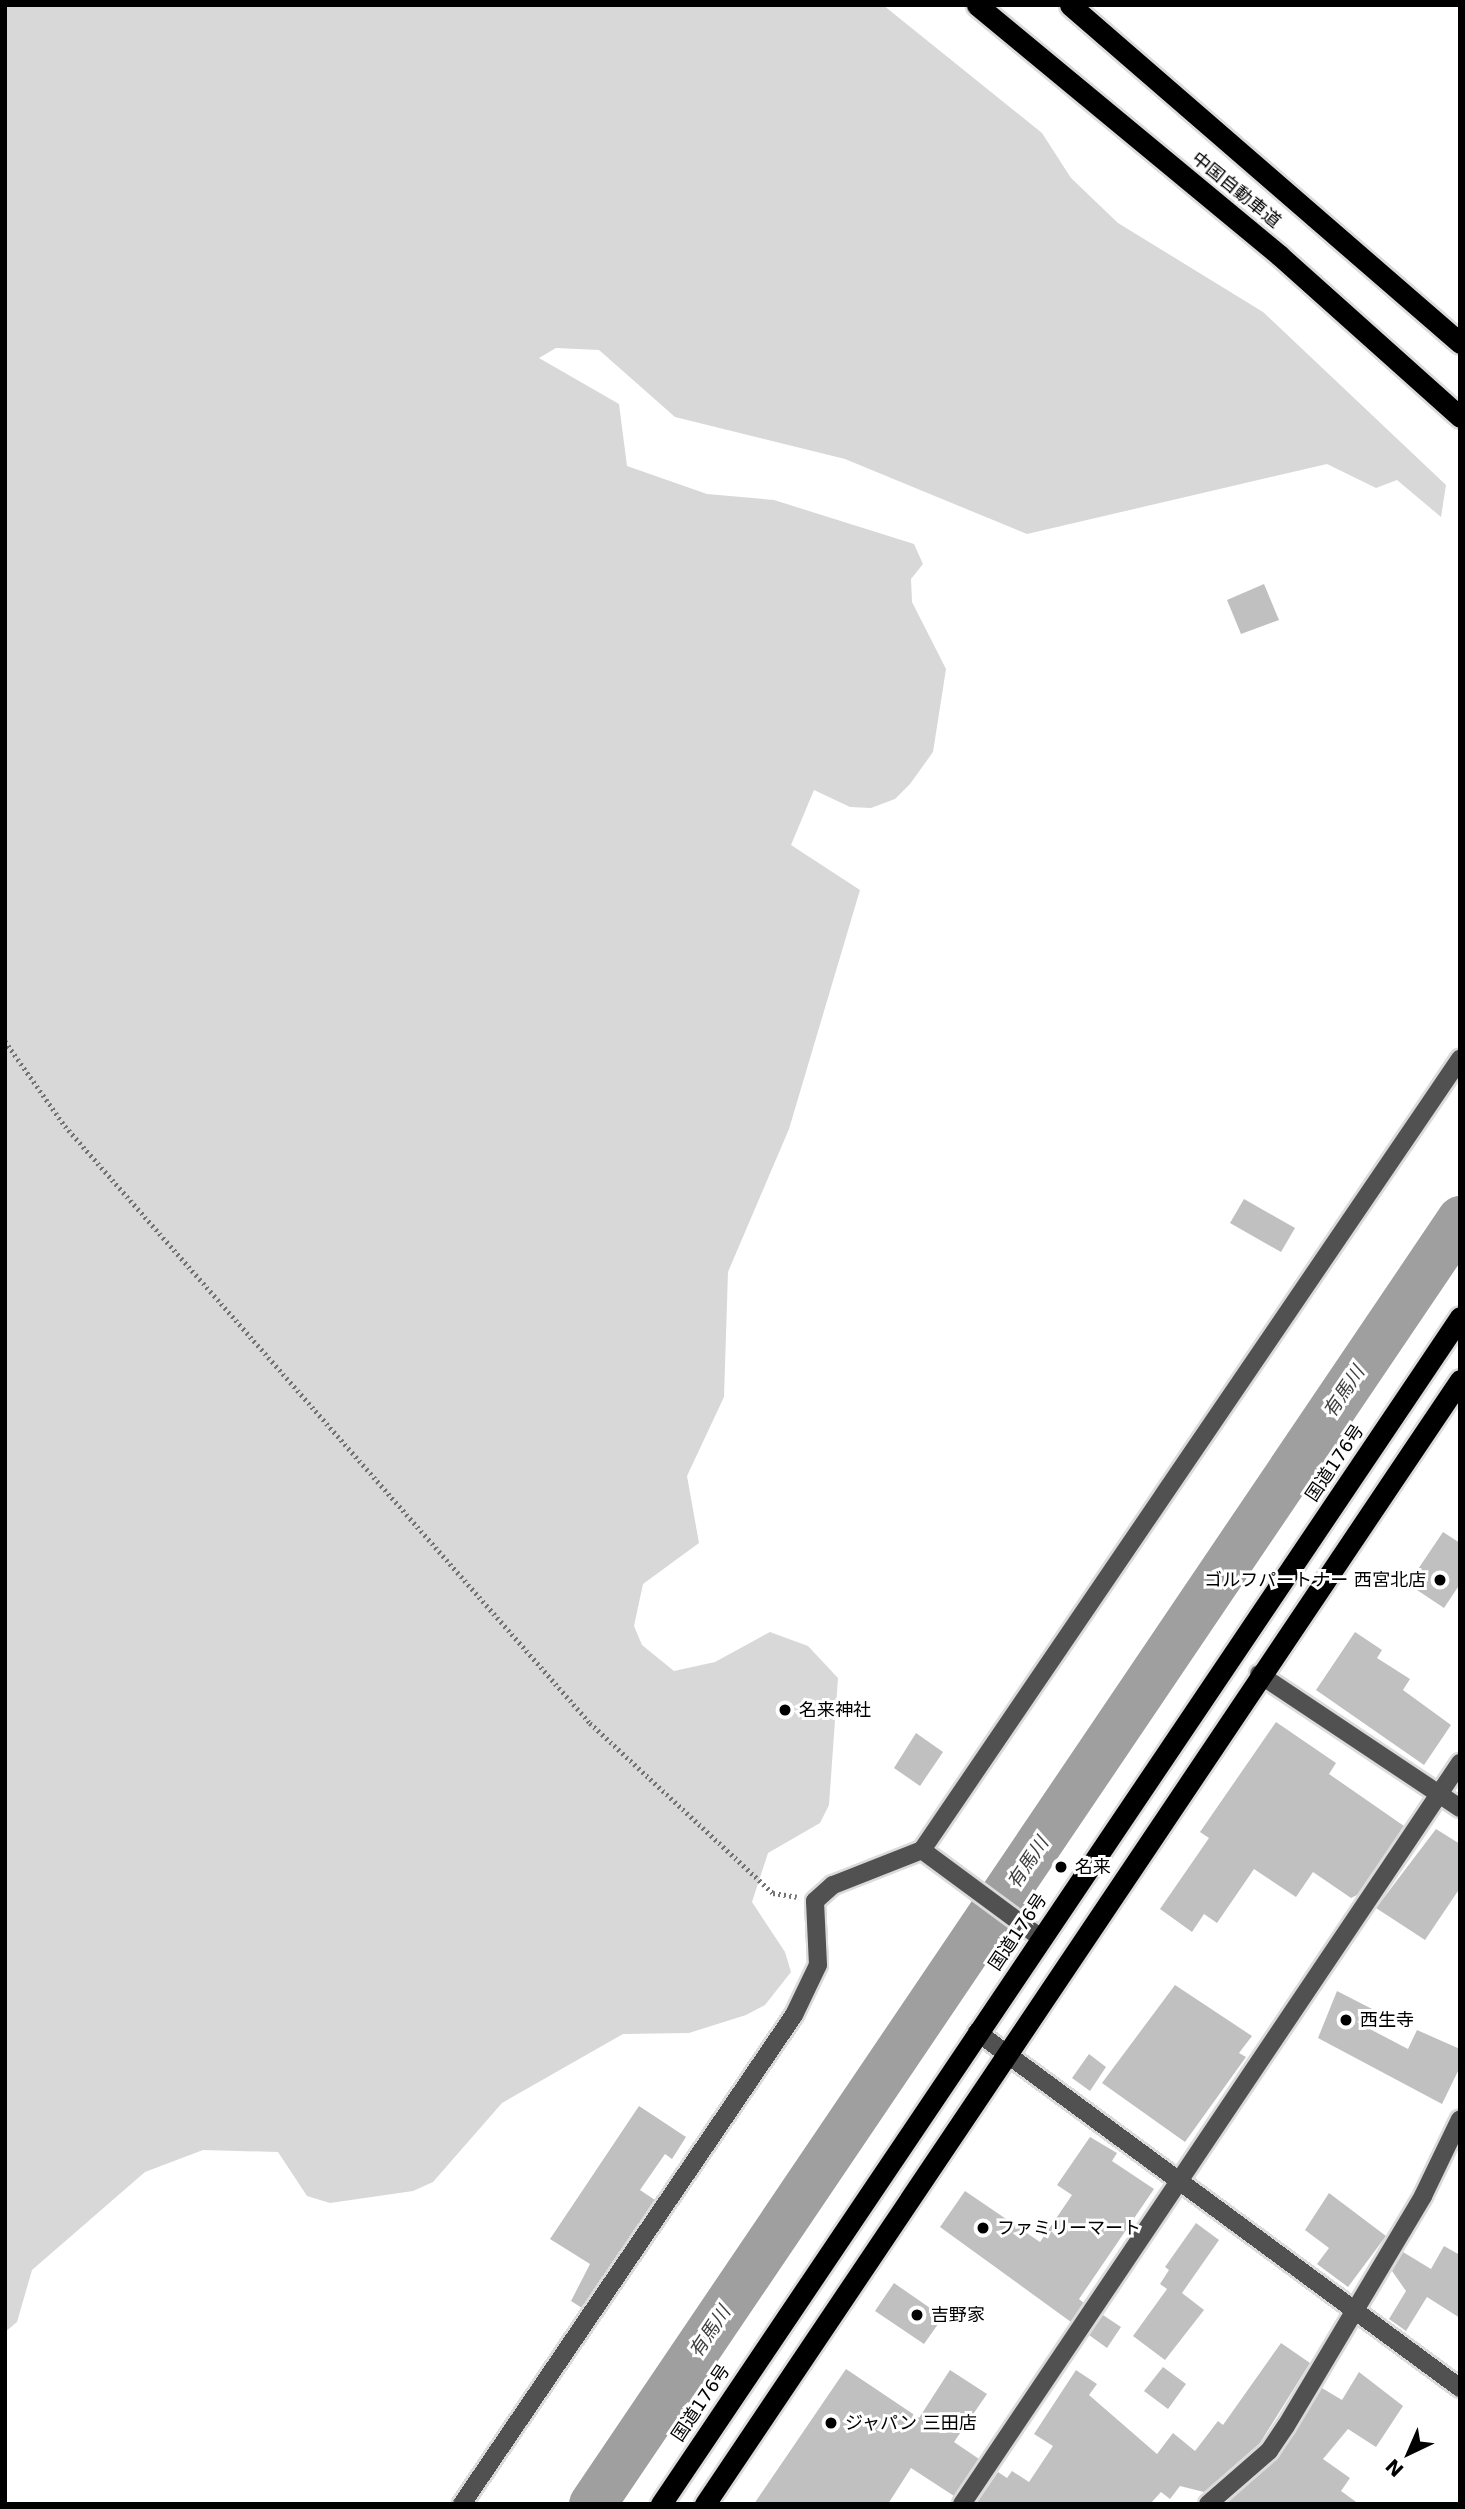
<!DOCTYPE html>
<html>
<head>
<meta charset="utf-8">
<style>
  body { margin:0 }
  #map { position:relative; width:1465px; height:2509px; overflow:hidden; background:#fff; font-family:"DejaVu Sans","Noto Sans JP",sans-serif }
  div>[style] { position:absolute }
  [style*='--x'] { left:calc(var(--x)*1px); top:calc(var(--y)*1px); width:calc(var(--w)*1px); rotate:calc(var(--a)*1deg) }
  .green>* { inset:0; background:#d8d8d8 }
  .river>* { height:47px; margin:-23.5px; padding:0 23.5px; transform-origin:23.5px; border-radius:23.5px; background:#9f9f9f }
  .building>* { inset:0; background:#c0c0c0 }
  .path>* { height:4.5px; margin-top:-2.25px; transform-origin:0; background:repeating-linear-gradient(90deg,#737373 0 2px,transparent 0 5.5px) }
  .roads { filter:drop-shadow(2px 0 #dbdbdb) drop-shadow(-2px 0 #dbdbdb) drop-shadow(0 2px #dbdbdb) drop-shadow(0 -2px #dbdbdb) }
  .minor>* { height:18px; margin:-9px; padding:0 9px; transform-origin:9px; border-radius:9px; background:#515151 }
  .highway>* { height:21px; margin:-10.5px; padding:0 10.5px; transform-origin:10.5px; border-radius:10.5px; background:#000 }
  .dots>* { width:19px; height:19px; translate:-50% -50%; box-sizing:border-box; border:4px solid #fff; border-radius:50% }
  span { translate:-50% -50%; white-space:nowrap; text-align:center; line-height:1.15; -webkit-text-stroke:6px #fff; paint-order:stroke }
  .street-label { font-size:18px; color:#000 }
  .poi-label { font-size:18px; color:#000 }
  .right { translate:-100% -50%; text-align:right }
  .left { translate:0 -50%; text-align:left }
  .water-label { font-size:19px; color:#404040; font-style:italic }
  .frame { position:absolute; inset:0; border:7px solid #000; pointer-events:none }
  .north { position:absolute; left:1374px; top:2418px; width:70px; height:70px; -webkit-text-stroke:5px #fff; paint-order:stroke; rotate:224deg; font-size:19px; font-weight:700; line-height:28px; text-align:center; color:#000 }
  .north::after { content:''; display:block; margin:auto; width:24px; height:32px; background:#000; clip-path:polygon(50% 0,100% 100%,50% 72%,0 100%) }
</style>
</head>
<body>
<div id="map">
  <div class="green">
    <i style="clip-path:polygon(5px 5px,883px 5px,1042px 133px,1071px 178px,1118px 223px,1263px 312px,1446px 485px,1441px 517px,1397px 480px,1376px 488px,1327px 464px,1027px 534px,845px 459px,675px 417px,599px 350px,556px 348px,539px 358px,619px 404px,627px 466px,707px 494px,774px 500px,914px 544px,923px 564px,911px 579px,912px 602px,946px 669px,933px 752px,910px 784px,895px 799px,871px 808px,850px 807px,814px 790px,791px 845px,860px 890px,789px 1129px,728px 1272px,724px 1397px,687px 1476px,699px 1543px,643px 1584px,634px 1626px,642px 1645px,674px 1671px,715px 1662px,770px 1632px,808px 1646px,838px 1678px,829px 1805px,820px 1823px,768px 1853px,752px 1902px,785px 1952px,791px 1972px,765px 2005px,746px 2015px,689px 2033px,623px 2034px,502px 2103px,433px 2182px,413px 2191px,330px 2203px,307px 2196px,278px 2152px,203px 2150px,145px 2172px,32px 2270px,17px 2322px,5px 2332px)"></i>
  </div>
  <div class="river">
    <i style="--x:592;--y:2504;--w:1551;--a:-55.96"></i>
  </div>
  <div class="building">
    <i style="clip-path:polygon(1264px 584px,1279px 620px,1241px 634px,1227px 600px)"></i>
    <i style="clip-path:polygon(1244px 1199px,1295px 1228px,1281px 1252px,1230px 1223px)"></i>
    <i style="clip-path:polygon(1443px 1532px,1460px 1543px,1460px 1584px,1444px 1608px,1408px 1584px)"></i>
    <i style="clip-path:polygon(1355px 1632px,1382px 1650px,1377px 1658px,1410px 1679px,1403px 1690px,1451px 1725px,1424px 1765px,1316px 1690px)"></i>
    <i style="clip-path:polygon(1276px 1722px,1336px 1763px,1329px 1774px,1404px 1826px,1357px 1895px,1351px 1898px,1313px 1872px,1296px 1897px,1254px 1869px,1217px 1923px,1204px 1914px,1192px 1932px,1160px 1909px,1209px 1838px,1200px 1832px)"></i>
    <i style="clip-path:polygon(916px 1733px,943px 1752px,920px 1786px,894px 1768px)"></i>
    <i style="clip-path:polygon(1436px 1829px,1460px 1844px,1460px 1888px,1425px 1940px,1376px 1908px)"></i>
    <i style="clip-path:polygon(1175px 1985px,1252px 2036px,1239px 2053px,1246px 2057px,1185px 2142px,1102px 2083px)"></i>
    <i style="clip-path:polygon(1337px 1991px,1376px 2011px,1366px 2027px,1408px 2049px,1417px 2030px,1460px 2049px,1460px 2067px,1442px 2104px,1318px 2038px)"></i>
    <i style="clip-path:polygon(1089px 2054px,1106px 2067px,1090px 2091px,1072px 2078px)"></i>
    <i style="clip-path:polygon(639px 2106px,686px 2137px,672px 2159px,665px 2154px,640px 2190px,655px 2200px,582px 2308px,571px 2301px,590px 2264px,550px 2239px)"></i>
    <i style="clip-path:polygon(1090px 2137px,1117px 2153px,1112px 2161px,1154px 2189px,1079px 2299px,1084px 2303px,1071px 2322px,940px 2227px,965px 2191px,1040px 2242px,1072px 2195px,1057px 2185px)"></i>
    <i style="clip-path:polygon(1329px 2193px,1386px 2236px,1348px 2287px,1317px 2264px,1329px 2248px,1305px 2230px)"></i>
    <i style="clip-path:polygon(1196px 2223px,1219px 2240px,1182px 2293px,1204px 2310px,1165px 2360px,1133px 2336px,1167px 2289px,1160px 2284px,1169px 2270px,1165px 2267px)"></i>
    <i style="clip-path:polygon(1444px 2246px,1460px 2255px,1460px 2318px,1427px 2297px,1406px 2331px,1389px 2319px,1406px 2291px,1392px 2271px,1403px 2252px,1431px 2269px)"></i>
    <i style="clip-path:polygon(894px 2283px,943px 2317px,924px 2344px,875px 2311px)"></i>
    <i style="clip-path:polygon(1103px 2315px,1121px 2327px,1107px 2348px,1089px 2335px)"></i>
    <i style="clip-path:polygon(1281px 2343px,1310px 2363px,1260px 2443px,1204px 2492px,1180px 2486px,1170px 2499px,1161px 2492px,1150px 2504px,976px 2504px,998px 2472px,1007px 2478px,1012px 2471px,1029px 2482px,1053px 2446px,1034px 2434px,1076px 2370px,1097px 2384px,1089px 2395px,1157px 2454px,1173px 2433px,1195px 2451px,1218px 2421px,1223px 2425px)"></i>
    <i style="clip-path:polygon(1163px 2367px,1186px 2384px,1168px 2409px,1144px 2391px)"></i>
    <i style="clip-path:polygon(846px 2369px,919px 2418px,950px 2370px,987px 2394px,954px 2442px,979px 2459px,954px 2496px,911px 2468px,888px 2504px,754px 2504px)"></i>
    <i style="clip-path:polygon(1359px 2372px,1403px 2406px,1376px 2447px,1348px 2429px,1323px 2459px,1350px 2478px,1341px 2491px,1359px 2504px,1226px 2504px,1278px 2458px,1322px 2388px,1342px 2400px)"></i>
  </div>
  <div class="path">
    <i style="--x:5;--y:1041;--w:104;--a:54.8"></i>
    <i style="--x:65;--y:1126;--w:795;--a:48.67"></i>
    <i style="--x:590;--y:1723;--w:250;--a:42.9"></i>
    <i style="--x:773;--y:1893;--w:24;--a:9"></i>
  </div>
  <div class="roads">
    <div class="minor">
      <i style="--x:1259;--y:1674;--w:242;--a:33.7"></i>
      <i style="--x:922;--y:1850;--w:148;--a:36.5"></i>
      <i style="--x:977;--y:2032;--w:600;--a:36.39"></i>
      <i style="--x:462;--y:2504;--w:591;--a:-55.83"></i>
      <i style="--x:794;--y:2015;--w:55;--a:-64.4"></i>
      <i style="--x:818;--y:1965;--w:64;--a:-92.7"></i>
      <i style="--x:815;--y:1901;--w:24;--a:-42"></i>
      <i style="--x:833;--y:1885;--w:96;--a:-21.5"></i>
      <i style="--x:922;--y:1850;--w:957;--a:-55.78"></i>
      <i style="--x:962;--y:2504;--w:893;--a:-56.1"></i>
      <i style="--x:1208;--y:2504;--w:81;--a:-41"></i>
      <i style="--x:1269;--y:2451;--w:30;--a:-56"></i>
      <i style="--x:1286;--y:2426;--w:268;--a:-59.2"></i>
      <i style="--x:1423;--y:2196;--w:85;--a:-64.3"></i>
    </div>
    <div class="highway">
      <i style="--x:977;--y:5;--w:392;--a:39.6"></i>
      <i style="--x:1279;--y:255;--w:243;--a:41.8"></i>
      <i style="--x:1070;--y:5;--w:516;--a:40.91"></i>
      <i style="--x:661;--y:2504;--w:1431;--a:-56.05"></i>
      <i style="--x:705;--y:2504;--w:1354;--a:-56.11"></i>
    </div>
  </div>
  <div class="dots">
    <i style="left:1440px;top:1580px;background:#000"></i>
    <i style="left:785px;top:1710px;background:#000"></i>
    <i style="left:1061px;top:1867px;background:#000"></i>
    <i style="left:1346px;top:2020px;background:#000"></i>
    <i style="left:983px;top:2228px;background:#000"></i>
    <i style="left:917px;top:2315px;background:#000"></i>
    <i style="left:831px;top:2423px;background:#000"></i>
  </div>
  <div class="street-label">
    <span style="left:1236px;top:190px;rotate:39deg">中国自動車道</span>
    <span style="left:1335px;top:1463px;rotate:-56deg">国道176号</span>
    <span style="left:1018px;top:1932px;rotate:-56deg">国道176号</span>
    <span style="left:701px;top:2403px;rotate:-56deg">国道176号</span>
  </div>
  <div class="poi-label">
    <span class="right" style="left:1426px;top:1580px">ゴルフパートナー 西宮北店</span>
    <span class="left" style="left:799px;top:1710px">名来神社</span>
    <span class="left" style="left:1075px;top:1867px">名来</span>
    <span class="left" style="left:1360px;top:2020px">西生寺</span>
    <span class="left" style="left:997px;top:2228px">ファミリーマート</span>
    <span class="left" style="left:931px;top:2315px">吉野家</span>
    <span class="left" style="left:845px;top:2423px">ジャパン 三田店</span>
  </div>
  <div class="water-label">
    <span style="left:1344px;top:1392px;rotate:-56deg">有馬川</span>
    <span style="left:1028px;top:1863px;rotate:-56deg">有馬川</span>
    <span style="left:710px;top:2332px;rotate:-56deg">有馬川</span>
  </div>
  <div class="frame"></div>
  <div class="north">N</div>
</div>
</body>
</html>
